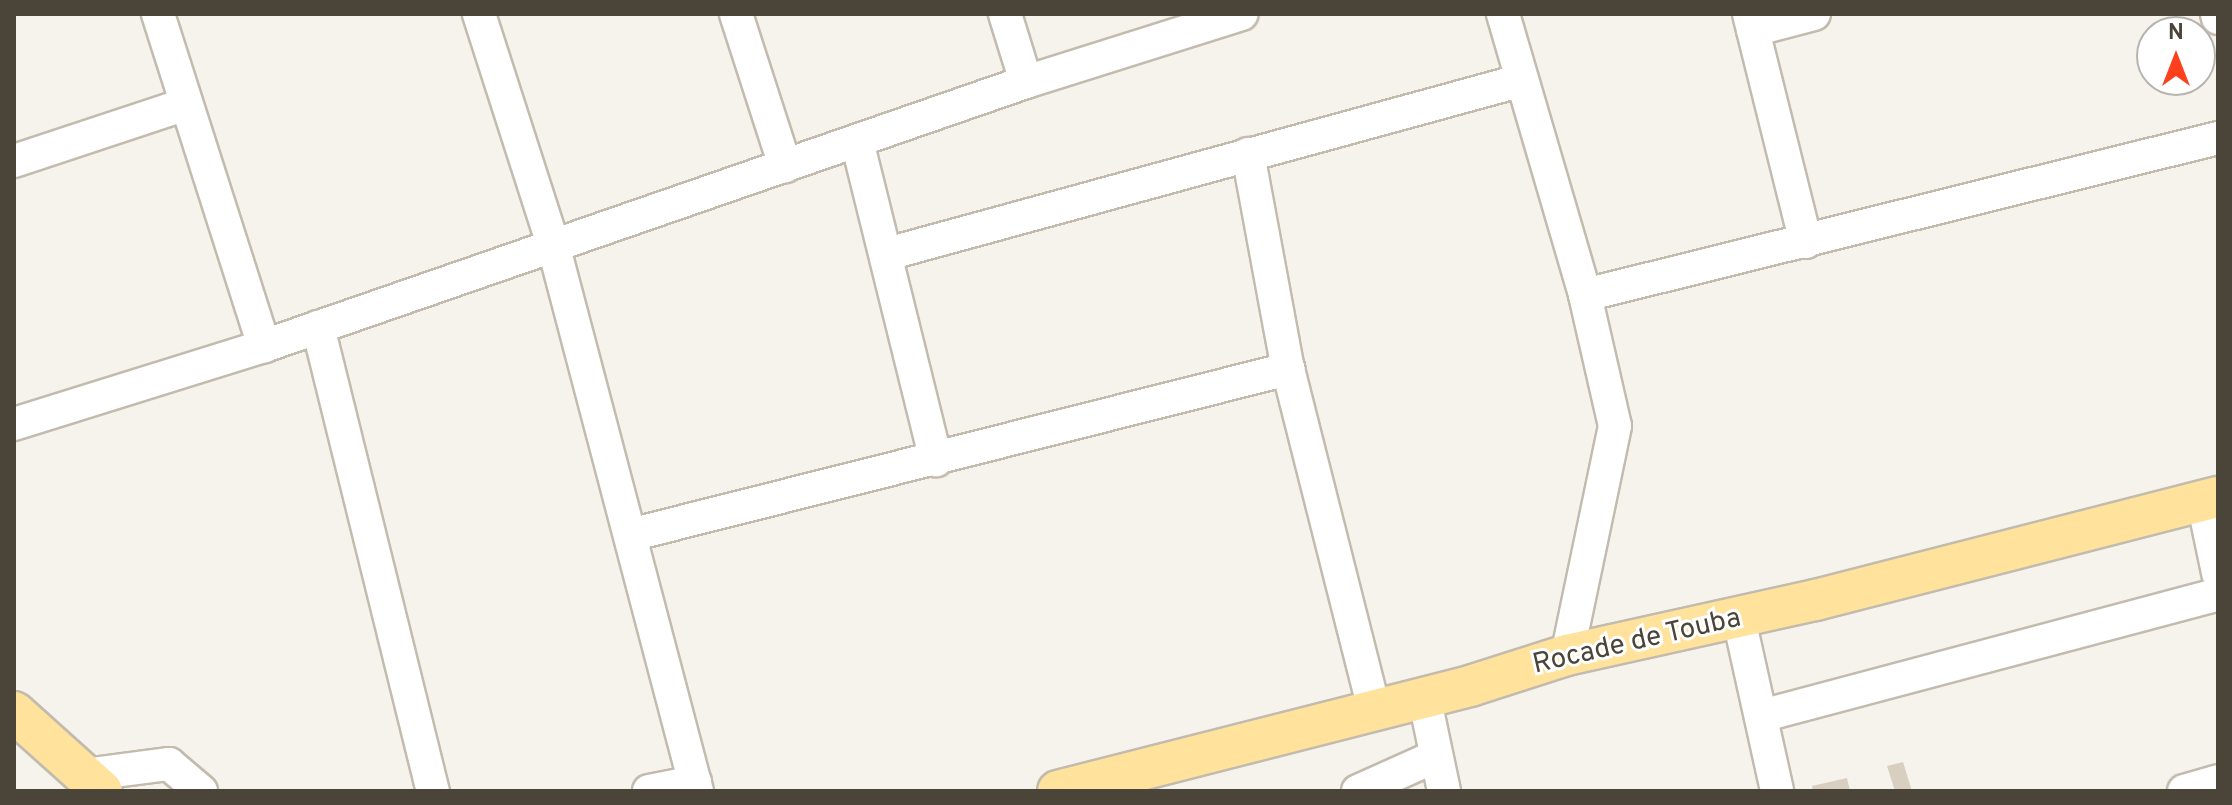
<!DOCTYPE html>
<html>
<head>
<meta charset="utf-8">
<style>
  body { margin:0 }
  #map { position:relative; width:2232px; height:805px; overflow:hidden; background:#f6f3ec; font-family:Overpass,sans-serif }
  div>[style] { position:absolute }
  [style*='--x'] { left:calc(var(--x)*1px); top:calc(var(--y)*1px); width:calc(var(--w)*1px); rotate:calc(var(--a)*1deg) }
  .building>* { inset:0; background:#d8cfc1 }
  .roads { filter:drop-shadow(2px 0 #c2bbae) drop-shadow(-2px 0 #c2bbae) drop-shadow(0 2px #c2bbae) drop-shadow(0 -2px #c2bbae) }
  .minor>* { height:32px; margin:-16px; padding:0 16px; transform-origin:16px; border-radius:16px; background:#fff }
  .major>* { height:40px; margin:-20px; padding:0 20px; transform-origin:20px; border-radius:20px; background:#ffe39c }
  span { translate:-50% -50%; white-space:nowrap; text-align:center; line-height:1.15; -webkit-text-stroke:6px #fff; paint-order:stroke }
  .street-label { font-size:28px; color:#4b4439 }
  .frame { position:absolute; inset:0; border:16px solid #4b4439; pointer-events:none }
  .north { position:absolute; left:2136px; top:16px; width:80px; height:80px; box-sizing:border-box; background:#fff; border:2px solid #b7b4b0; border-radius:50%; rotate:0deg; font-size:22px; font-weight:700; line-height:32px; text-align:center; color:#4b4439 }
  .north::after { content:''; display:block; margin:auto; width:28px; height:36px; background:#fc3f1d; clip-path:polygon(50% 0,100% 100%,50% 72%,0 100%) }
</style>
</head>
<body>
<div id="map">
  <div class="building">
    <i style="clip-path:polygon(1903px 762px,1912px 791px,1895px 791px,1887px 766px)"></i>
    <i style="clip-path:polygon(1847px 778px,1850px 791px,1813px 791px,1812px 786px)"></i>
  </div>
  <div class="roads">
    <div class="minor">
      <i style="--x:158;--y:14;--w:349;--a:72.3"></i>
      <i style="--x:479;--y:14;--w:246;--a:72.2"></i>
      <i style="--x:554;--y:248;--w:562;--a:75.25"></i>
      <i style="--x:736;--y:14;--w:160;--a:72.1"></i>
      <i style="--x:1005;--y:14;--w:71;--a:72.8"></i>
      <i style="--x:1503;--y:14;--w:293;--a:73.7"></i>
      <i style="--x:1585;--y:295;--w:134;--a:77.1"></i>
      <i style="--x:1615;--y:426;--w:234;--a:101.8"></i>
      <i style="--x:1749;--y:14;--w:235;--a:76"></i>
      <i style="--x:2217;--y:14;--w:4;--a:76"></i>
      <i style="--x:1753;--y:30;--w:63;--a:-14.7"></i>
      <i style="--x:857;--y:141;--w:329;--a:76.1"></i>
      <i style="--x:1248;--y:154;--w:219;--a:79.5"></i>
      <i style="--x:1288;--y:369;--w:350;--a:75.8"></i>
      <i style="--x:14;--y:161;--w:181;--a:-18.3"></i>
      <i style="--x:887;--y:254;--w:655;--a:-15.31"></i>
      <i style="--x:1585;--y:295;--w:652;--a:-13.93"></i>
      <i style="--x:318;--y:327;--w:478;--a:76.1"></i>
      <i style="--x:14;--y:424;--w:262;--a:-17.3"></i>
      <i style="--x:264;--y:346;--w:806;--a:-19.11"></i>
      <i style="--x:1026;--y:82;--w:226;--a:-17.5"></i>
      <i style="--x:2203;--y:501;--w:74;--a:78.2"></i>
      <i style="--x:630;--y:535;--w:679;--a:-14.16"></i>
      <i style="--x:1739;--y:619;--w:176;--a:77.5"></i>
      <i style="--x:1424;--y:696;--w:97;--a:78.1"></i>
      <i style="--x:1761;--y:716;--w:473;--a:-14.9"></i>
      <i style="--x:84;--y:775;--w:86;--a:-7.4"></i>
      <i style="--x:169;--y:764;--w:42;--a:40.2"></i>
      <i style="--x:649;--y:791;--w:47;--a:-11.1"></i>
      <i style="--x:1358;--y:791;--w:83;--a:-24.1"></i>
      <i style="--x:2184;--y:791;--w:35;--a:-16"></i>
    </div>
    <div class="major">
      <i style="--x:14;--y:712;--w:118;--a:41.9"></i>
      <i style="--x:1058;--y:791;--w:428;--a:-14.3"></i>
      <i style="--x:1473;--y:685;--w:99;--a:-17.7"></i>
      <i style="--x:1567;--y:655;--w:255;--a:-12.5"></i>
      <i style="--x:1816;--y:600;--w:415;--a:-14.4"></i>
    </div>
  </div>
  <div class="street-label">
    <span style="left:1637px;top:642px;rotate:-13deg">Rocade de Touba</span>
  </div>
  <div class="frame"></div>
  <div class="north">N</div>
</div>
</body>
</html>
